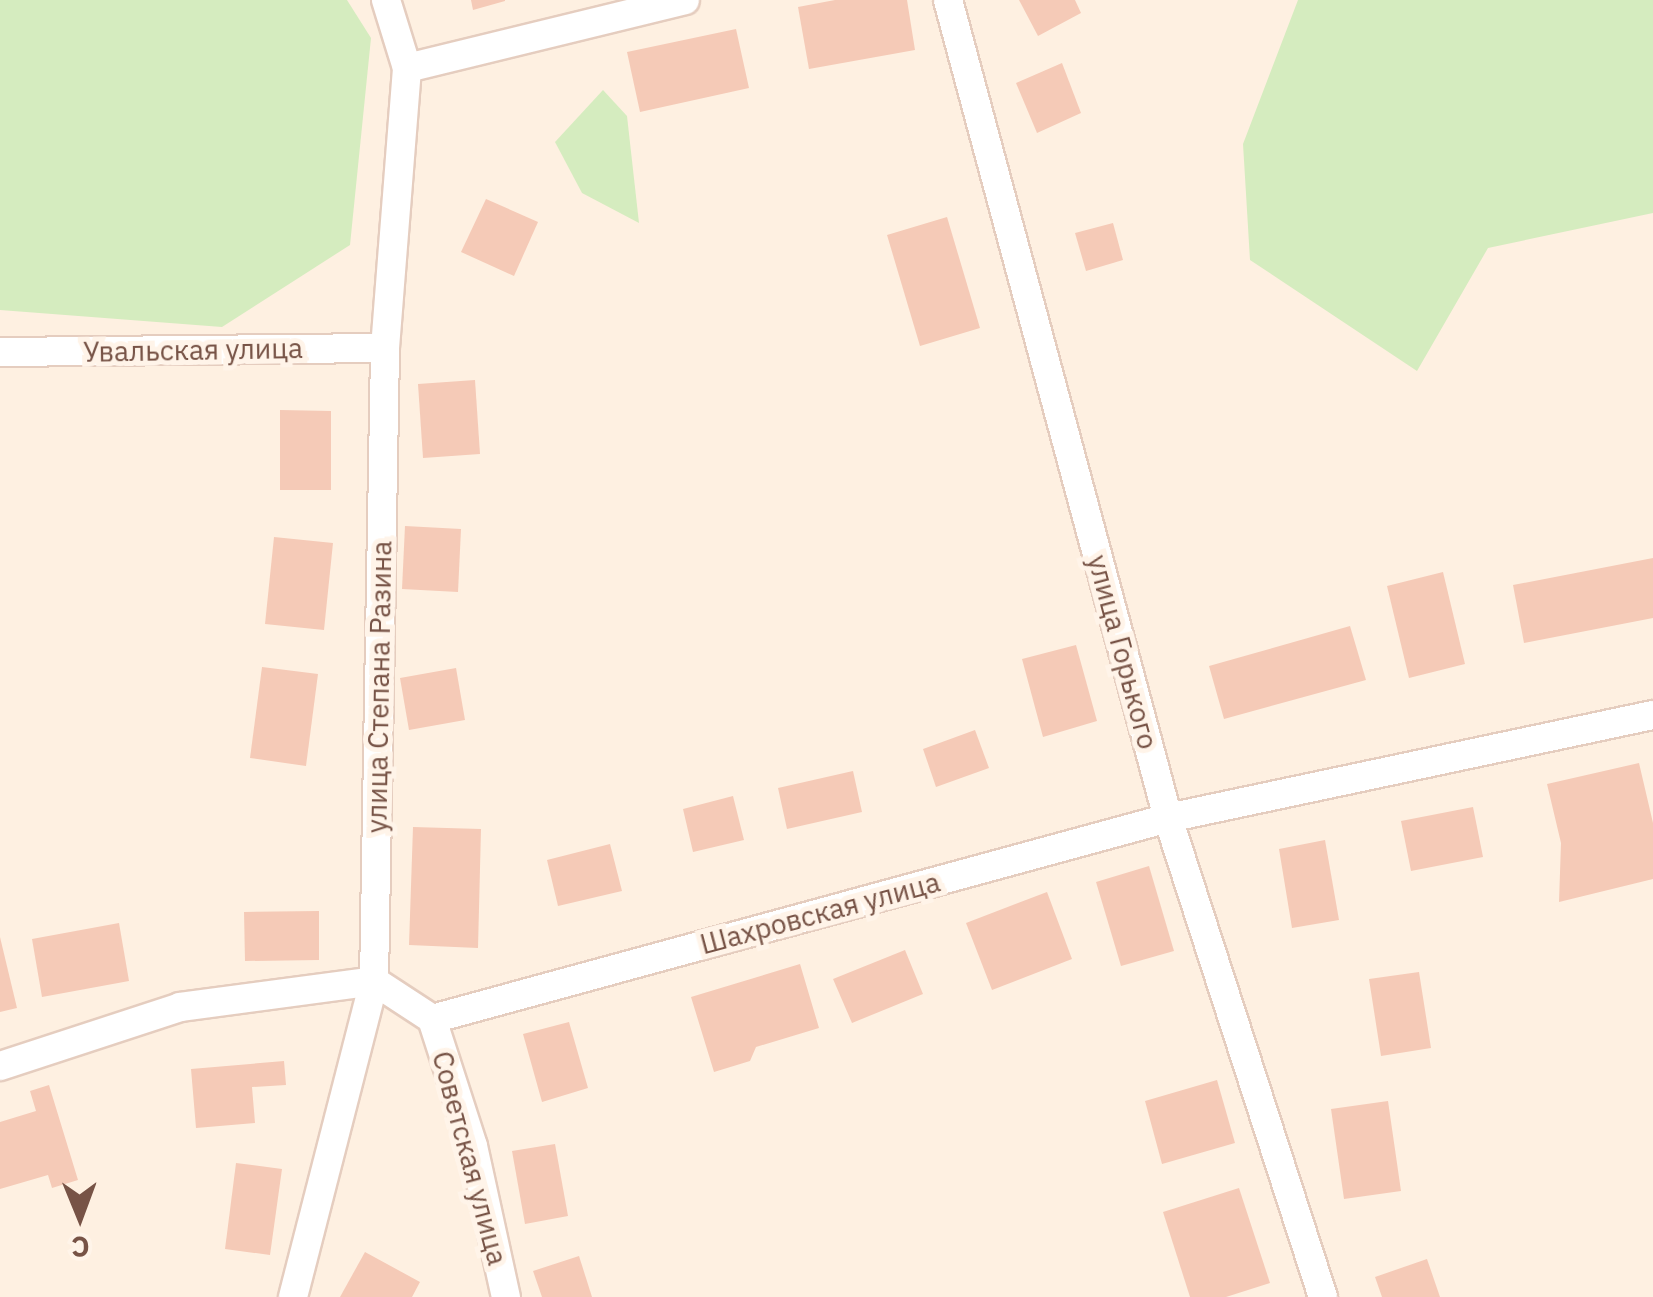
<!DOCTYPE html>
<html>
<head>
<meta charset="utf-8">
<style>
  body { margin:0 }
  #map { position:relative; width:1653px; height:1297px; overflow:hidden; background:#fef0e1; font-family:"IBM Plex Sans",sans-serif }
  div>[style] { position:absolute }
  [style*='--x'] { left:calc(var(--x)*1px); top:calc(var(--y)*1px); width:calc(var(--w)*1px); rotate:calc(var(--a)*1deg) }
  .green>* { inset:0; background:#d5ecbf }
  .building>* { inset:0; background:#f5cab7 }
  .roads { filter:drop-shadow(2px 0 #e5cdbf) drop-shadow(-2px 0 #e5cdbf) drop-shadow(0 2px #e5cdbf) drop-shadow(0 -2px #e5cdbf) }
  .street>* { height:28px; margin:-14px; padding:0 14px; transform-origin:14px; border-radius:14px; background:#fff }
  span { translate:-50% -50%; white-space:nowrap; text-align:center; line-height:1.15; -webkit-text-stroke:10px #fff4e9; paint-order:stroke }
  .street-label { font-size:28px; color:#775346 }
  .north { position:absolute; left:30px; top:1167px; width:100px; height:100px; -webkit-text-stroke:8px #fff4e9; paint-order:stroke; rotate:179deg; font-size:28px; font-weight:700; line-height:40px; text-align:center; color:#775346 }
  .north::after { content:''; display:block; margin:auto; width:35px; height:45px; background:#775346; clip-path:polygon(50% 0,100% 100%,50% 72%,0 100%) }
</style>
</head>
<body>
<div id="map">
  <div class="green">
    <i style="clip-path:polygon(0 0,347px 0,371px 38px,350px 245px,222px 327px,0 310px)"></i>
    <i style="clip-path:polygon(1298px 0,1653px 0,1653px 213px,1488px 248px,1417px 371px,1250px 260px,1243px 144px)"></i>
    <i style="clip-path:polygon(603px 90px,627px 116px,639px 223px,582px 193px,555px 142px)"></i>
  </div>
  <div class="building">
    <i style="clip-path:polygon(471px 0,505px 0,505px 1px,473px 10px)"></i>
    <i style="clip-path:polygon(835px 0,907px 0,915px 50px,809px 69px,798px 7px)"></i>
    <i style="clip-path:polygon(1019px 0,1075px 0,1081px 13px,1038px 36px)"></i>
    <i style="clip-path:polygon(736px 29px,749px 88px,640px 112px,627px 52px)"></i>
    <i style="clip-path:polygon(1062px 63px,1081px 113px,1037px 133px,1016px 83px)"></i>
    <i style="clip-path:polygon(486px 199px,538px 222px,514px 276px,461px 252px)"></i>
    <i style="clip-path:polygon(947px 217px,980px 328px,920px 346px,887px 235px)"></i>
    <i style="clip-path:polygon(1113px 223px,1123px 260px,1086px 271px,1075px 233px)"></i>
    <i style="clip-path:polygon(475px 380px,480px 454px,423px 458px,418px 384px)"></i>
    <i style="clip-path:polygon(280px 410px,331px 411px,331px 490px,280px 490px)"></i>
    <i style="clip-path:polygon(405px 526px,461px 529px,458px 592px,402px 589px)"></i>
    <i style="clip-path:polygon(274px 537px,333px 543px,324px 630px,265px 624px)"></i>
    <i style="clip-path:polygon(1653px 558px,1653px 618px,1524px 643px,1513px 585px)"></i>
    <i style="clip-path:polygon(1443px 572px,1465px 664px,1409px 678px,1387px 586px)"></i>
    <i style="clip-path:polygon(1350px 626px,1366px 680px,1224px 719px,1209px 666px)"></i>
    <i style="clip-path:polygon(1076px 645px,1097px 721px,1043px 737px,1022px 659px)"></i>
    <i style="clip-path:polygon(262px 667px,318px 674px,306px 766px,250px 758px)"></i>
    <i style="clip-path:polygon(456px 668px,465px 720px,409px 730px,400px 678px)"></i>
    <i style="clip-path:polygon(975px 730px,989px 768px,936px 787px,923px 749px)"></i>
    <i style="clip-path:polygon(1639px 763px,1653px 823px,1653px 879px,1559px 902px,1561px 843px,1547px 784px)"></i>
    <i style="clip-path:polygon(853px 771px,862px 812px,787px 829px,778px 788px)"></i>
    <i style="clip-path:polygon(733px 796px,744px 840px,693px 852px,683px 809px)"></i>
    <i style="clip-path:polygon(1473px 807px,1483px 857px,1411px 871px,1401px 821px)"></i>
    <i style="clip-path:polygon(413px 827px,481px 829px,478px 948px,409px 945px)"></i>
    <i style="clip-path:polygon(1325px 840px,1339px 920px,1292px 928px,1279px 849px)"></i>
    <i style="clip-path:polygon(610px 844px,622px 891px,558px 906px,547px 860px)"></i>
    <i style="clip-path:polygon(1149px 866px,1174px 951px,1121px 966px,1096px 882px)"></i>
    <i style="clip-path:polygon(1047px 892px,1072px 959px,992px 990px,966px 923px)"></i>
    <i style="clip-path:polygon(319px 911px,319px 960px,245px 961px,244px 912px)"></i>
    <i style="clip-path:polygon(119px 923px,129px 981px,42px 997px,32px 939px)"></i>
    <i style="clip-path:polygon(0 937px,17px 1008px,0 1012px)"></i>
    <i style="clip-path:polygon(905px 950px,923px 994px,852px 1023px,833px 979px)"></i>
    <i style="clip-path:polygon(800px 964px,819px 1028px,756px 1047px,750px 1061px,714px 1072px,691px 997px)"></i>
    <i style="clip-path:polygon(1419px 972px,1431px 1048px,1381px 1056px,1369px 979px)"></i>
    <i style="clip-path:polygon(569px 1022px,588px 1088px,542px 1102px,523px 1034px)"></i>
    <i style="clip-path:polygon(284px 1061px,286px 1085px,252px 1087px,255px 1123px,196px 1128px,191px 1069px)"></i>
    <i style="clip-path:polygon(1217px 1080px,1235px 1143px,1162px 1164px,1145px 1101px)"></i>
    <i style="clip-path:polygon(49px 1085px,78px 1180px,52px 1188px,48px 1175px,0 1189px,0 1122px,36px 1111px,30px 1091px)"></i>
    <i style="clip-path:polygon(1388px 1101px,1401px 1191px,1344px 1199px,1331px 1109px)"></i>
    <i style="clip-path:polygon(555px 1144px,568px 1216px,525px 1224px,512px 1151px)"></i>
    <i style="clip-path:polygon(236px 1163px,282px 1169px,270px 1255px,225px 1249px)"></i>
    <i style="clip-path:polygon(1239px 1188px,1270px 1283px,1226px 1297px,1190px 1297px,1163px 1212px)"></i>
    <i style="clip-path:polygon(365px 1252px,420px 1282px,412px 1297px,340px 1297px)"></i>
    <i style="clip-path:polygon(579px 1256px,592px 1297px,542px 1297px,533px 1271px)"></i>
    <i style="clip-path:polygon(1427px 1259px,1440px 1297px,1382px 1297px,1375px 1277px)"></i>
  </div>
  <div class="roads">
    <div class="street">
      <i style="--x:948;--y:0;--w:847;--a:74.95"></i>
      <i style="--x:1168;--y:818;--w:503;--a:72.07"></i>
      <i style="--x:407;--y:68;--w:286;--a:-13.7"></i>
      <i style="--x:0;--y:352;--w:385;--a:-0.6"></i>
      <i style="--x:432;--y:1019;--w:133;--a:72.1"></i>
      <i style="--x:473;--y:1146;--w:155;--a:77.7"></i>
      <i style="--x:0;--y:1066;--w:189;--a:-18.1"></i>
      <i style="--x:180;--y:1007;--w:196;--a:-7.6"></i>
      <i style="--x:374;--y:981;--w:69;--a:33.2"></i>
      <i style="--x:432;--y:1019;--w:763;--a:-15.27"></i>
      <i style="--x:1168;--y:818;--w:496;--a:-12"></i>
      <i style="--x:293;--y:1297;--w:326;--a:-75.6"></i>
      <i style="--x:374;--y:981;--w:633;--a:-89"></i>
      <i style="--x:385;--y:348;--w:281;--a:-85.5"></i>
      <i style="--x:407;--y:68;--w:71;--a:-107.2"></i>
    </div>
  </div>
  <div class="street-label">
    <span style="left:193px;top:350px;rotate:-1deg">Увальская улица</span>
    <span style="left:1123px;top:652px;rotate:75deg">улица Горького</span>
    <span style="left:379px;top:687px;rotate:-89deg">улица Степана Разина</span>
    <span style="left:820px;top:913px;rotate:-15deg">Шахровская улица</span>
    <span style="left:470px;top:1158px;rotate:75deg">Советская улица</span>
  </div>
  <div class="north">С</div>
</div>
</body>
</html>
